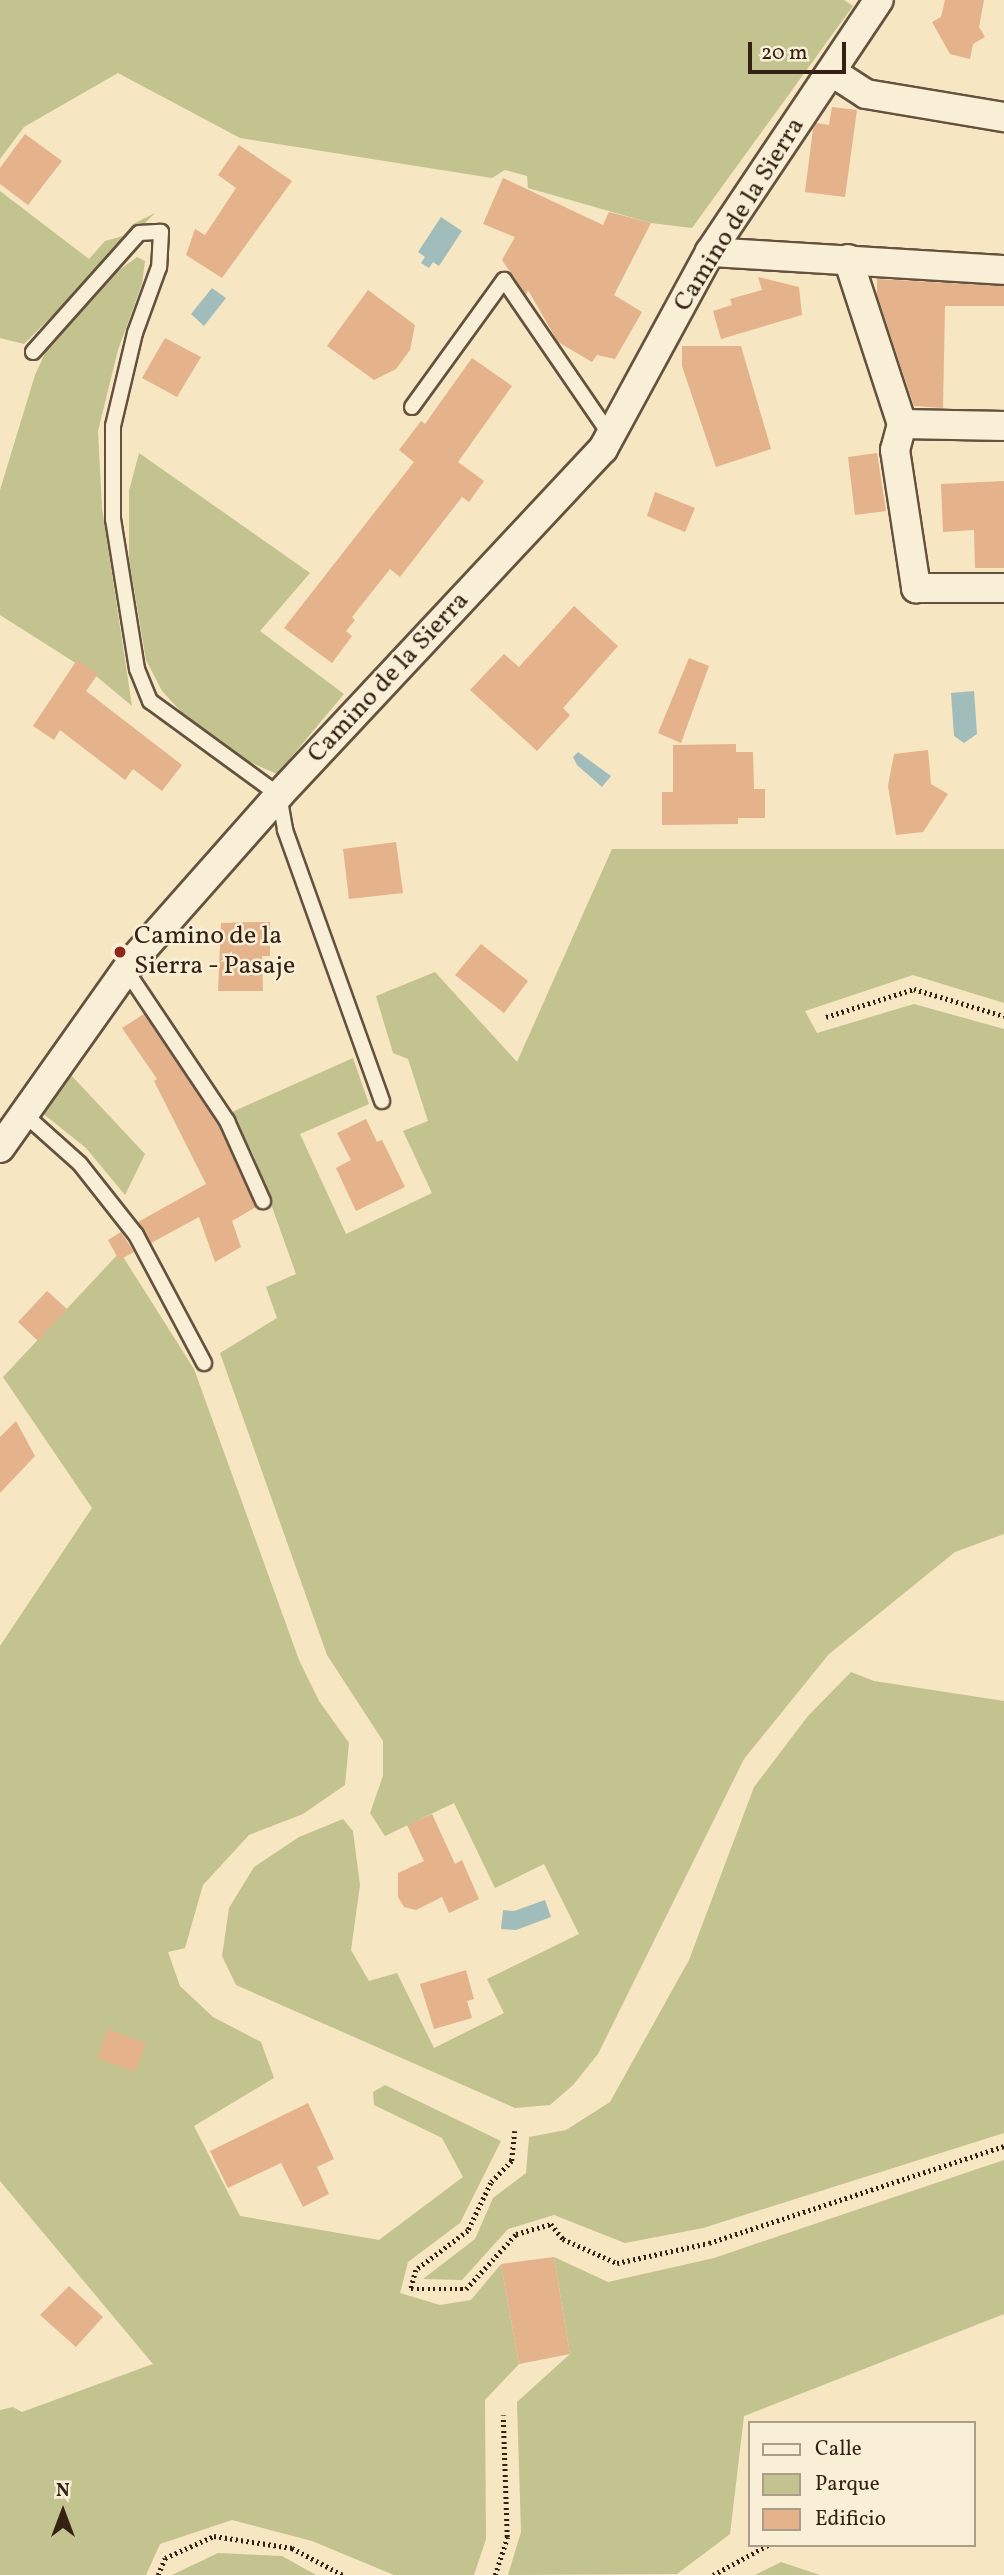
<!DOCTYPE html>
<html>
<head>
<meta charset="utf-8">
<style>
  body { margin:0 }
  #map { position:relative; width:1004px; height:2575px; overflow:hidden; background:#f6e6c1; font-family:Vollkorn,serif }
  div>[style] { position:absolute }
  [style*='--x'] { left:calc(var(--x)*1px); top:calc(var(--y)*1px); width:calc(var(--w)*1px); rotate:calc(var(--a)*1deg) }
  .green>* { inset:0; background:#c2c38e }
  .water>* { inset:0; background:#a0bdbc }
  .building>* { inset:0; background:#e4b28b }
  .path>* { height:4.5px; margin-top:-2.25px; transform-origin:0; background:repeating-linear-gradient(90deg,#342113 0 2px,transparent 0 5.5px) }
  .roads { filter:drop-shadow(2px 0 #64523e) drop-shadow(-2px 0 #64523e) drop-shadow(0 2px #64523e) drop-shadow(0 -2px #64523e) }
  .lane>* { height:14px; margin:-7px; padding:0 7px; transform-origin:7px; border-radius:7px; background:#f9efd7 }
  .street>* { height:28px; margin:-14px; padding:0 14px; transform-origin:14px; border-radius:14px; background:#f9efd7 }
  .dots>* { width:19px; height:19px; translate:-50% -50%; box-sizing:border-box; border:4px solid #f9efd7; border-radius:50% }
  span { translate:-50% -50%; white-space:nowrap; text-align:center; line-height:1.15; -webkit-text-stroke:5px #f9efd7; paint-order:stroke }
  .street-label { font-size:26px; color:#342113 }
  .poi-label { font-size:26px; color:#342113 }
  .left { translate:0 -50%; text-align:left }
  .legend { position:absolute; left:748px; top:2421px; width:228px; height:126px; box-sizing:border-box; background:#f9efd7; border:2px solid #aa9d89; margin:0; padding:9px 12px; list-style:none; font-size:21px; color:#342113 }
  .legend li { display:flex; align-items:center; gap:14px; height:35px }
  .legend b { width:35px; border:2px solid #aa9d89 }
  .north { position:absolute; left:28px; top:2477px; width:70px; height:70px; -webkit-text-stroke:5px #f9efd7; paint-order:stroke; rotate:0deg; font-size:19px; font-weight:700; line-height:28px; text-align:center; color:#342113 }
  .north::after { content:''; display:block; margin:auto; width:24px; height:32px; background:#342113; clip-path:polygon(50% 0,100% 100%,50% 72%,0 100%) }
  .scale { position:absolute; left:748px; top:42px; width:98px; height:32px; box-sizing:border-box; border:4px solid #342113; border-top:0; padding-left:9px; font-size:21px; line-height:24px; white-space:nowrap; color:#342113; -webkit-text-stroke:5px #f9efd7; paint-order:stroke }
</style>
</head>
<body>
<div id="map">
  <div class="green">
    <i style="clip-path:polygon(0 0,844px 0,853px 6px,692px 228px,651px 223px,528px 188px,527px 176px,505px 170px,492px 178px,240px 138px,118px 73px,24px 127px,0 159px)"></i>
    <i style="clip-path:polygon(0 191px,89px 259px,105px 241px,123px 236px,133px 224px,155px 213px,24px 344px,0 338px)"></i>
    <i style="clip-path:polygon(137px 257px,145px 261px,142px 284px,118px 350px,98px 431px,102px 508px,132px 706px,96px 676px,0 615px,0 490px,35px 375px,51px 340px,114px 274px)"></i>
    <i style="clip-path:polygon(139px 453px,310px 573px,260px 631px,344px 694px,277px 774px,238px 757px,187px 718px,162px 691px,146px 660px,129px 559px,129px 491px)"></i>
    <i style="clip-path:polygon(612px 849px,1004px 849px,1004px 1003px,913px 975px,805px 1011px,817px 1033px,914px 1004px,1004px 1029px,1004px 1534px,955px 1552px,829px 1654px,744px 1759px,598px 2054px,573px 2085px,550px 2105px,515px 2108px,236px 1985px,222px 1956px,229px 1908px,254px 1867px,299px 1837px,343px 1819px,353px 1831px,360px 1885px,351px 1950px,369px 1981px,397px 1973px,434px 2048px,504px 2013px,487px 1979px,579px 1934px,544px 1864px,495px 1888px,454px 1803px,385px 1836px,370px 1813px,383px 1776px,383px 1741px,327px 1655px,220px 1353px,277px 1318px,266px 1287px,296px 1274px,253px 1154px,230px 1113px,353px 1058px,369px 1104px,300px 1134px,346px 1234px,432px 1193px,403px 1131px,428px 1121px,408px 1059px,393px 1053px,376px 996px,435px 972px,517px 1062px)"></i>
    <i style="clip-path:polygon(70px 1074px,145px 1154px,125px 1195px,86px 1148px,41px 1112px)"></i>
    <i style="clip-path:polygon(120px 1252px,194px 1369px,299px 1660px,319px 1701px,349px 1743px,345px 1785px,303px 1814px,249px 1835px,203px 1885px,185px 1948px,168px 1952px,180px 1986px,213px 2017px,261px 2042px,274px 2078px,194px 2126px,240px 2216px,379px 2240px,463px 2177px,442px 2138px,374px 2105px,373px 2092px,385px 2085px,501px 2141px,460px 2223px,408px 2262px,400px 2293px,440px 2305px,471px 2300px,501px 2264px,519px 2364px,485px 2400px,486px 2539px,474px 2575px,394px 2575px,312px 2541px,232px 2520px,160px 2544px,146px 2575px,0 2575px,0 2410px,13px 2407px,22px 2412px,153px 2364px,0 2181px,0 1646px,92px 1508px,3px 1377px)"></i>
    <i style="clip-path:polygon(851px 1672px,874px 1681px,1004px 1701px,1004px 2133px,703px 2228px,625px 2243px,554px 2215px,508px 2229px,462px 2280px,423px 2279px,475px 2239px,493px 2198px,526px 2173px,529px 2137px,566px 2130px,610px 2102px,689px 1960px,754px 1787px,808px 1716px)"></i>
    <i style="clip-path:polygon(1004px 2160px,1004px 2314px,744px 2416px,730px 2534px,677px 2574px,508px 2575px,521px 2532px,517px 2402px,570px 2354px,554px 2257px,608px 2282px,714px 2258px)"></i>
    <i style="clip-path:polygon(218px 2553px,282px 2556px,316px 2575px,172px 2575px)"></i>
    <i style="clip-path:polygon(781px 2562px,820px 2575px,755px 2575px)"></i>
  </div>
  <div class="water">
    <i style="clip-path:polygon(441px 217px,462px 231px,439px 266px,433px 262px,429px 268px,421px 263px,425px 257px,418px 252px)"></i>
    <i style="clip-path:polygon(212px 288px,226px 298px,204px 326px,191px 314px)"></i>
    <i style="clip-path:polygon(974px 691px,977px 734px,964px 743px,954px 736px,951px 693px)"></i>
    <i style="clip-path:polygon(578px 752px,611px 776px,602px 787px,577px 765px,573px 757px)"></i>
    <i style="clip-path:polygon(545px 1900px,551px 1917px,516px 1930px,501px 1929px,503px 1910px,514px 1911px)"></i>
  </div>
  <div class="building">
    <i style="clip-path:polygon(945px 0,984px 0,979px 27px,985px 37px,973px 44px,970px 59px,950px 54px,932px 22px,941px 17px)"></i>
    <i style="clip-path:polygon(832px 107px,857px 110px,845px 197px,805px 192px,813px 129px,816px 123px,829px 125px)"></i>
    <i style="clip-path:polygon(25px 134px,62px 161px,28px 205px,0 184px,0 168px)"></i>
    <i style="clip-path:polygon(239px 145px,292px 181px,222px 278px,186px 255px,195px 229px,205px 235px,236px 188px,218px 175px)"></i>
    <i style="clip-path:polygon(503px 178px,603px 225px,609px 212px,651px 223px,614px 295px,642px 312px,615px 359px,597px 355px,592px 362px,558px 342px,528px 290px,526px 295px,502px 260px,515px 237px,483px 224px)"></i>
    <i style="clip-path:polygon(758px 277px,799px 287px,802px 315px,721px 339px,713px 311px,732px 305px,730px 299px,762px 290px)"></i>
    <i style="clip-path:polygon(877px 279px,1004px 286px,1004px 306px,945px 306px,943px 408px,914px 406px,877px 295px)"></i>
    <i style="clip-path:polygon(368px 290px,415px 325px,410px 350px,396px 369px,374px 380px,327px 346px)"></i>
    <i style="clip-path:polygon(165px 338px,201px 357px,177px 397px,142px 378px)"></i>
    <i style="clip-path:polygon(682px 346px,741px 346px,771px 449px,716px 467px,682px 366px)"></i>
    <i style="clip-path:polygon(472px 358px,512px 386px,458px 462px,484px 481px,469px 502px,462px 497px,400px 577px,390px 569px,352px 617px,355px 620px,346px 631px,352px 636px,332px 663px,284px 628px,414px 462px,399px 450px,421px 421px,425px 424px)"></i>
    <i style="clip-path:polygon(877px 453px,886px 511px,855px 515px,848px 457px)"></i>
    <i style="clip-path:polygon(1004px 481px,1004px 568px,975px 568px,974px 530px,943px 532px,941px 484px)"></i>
    <i style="clip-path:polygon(655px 492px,695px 508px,685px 532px,647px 516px)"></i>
    <i style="clip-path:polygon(574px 606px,618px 646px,563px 708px,570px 715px,537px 751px,470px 690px,504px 654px,519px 667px)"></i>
    <i style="clip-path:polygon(689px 658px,709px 666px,681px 743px,658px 733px)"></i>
    <i style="clip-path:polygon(77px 660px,98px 674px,86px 691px,182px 765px,162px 791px,133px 769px,125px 780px,60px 730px,54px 740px,33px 726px)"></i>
    <i style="clip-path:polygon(736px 744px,736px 752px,753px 752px,754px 789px,765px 789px,765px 818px,738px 818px,738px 824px,662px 825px,662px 792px,673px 792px,673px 745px)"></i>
    <i style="clip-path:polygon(928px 750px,931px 784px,948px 794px,923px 832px,896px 835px,888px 786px,894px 754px)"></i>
    <i style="clip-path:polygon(396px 842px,403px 893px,349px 899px,343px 849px)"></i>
    <i style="clip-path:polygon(253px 922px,270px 922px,270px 956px,262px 956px,263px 991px,218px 991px,221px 923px)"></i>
    <i style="clip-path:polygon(481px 944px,528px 981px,504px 1013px,455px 975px)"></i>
    <i style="clip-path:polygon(144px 1014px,219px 1126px,256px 1207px,232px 1221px,241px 1247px,215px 1262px,199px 1217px,151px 1243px,138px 1222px,206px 1184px,154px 1081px,157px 1079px,122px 1028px)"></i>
    <i style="clip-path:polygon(366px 1119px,377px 1142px,382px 1140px,405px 1187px,356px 1211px,336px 1168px,351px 1160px,337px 1133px)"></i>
    <i style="clip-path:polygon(121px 1232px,134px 1252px,119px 1260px,108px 1240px)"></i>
    <i style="clip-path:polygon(47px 1291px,67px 1309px,38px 1341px,18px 1322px)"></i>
    <i style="clip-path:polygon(16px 1421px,35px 1456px,0 1493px,0 1437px)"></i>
    <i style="clip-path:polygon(432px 1814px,455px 1864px,462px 1860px,479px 1899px,449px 1913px,442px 1897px,416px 1910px,404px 1907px,398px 1897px,398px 1873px,424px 1861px,407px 1825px)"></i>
    <i style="clip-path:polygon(466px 1970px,474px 1999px,467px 2001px,472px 2018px,434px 2029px,420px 1984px)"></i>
    <i style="clip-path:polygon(108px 2029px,146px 2043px,135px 2072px,97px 2058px)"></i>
    <i style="clip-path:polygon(308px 2103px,334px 2159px,317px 2167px,329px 2194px,303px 2207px,281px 2163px,228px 2188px,210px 2151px)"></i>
    <i style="clip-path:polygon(554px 2257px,570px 2354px,519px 2364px,501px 2264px)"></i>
    <i style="clip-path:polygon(69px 2286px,103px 2317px,76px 2347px,40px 2315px)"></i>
  </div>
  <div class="path">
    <i style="--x:826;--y:1017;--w:92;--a:-17.7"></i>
    <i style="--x:914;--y:989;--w:94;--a:16.7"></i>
    <i style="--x:515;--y:2131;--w:30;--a:96"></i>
    <i style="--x:512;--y:2161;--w:30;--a:134"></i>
    <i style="--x:491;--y:2183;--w:53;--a:115.6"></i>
    <i style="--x:468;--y:2231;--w:65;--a:143.1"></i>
    <i style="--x:416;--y:2270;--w:20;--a:105"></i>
    <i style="--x:411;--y:2289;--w:55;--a:0"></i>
    <i style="--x:466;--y:2289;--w:74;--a:-47.7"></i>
    <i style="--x:516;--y:2234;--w:36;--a:-16"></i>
    <i style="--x:551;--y:2224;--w:19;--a:51"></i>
    <i style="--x:563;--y:2239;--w:59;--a:24"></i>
    <i style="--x:617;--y:2263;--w:94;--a:-12.3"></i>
    <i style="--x:709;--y:2243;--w:311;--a:-18.2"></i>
    <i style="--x:158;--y:2575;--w:18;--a:-68"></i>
    <i style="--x:165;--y:2558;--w:54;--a:-24.2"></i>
    <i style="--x:214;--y:2536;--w:79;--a:8.7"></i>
    <i style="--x:292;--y:2548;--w:58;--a:27.9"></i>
    <i style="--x:495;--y:2575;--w:40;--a:-72"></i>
    <i style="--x:507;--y:2537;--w:122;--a:-91.9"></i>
    <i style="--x:713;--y:2575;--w:63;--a:-28.6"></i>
  </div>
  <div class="roads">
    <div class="lane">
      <i style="--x:33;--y:352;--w:159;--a:-48.3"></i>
      <i style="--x:139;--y:233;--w:22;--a:-3"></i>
      <i style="--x:161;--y:232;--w:35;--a:93"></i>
      <i style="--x:159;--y:267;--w:70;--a:110"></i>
      <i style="--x:135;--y:333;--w:96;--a:103.3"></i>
      <i style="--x:113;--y:426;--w:93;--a:90"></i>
      <i style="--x:113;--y:519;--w:152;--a:80.9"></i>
      <i style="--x:137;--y:669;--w:35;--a:68"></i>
      <i style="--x:150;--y:701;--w:160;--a:36.1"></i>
      <i style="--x:279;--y:795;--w:36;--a:80"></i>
      <i style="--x:285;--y:830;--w:288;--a:70.3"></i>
      <i style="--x:412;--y:407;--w:157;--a:-54.1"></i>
      <i style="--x:504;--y:280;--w:188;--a:55.6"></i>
      <i style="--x:126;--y:970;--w:182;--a:56.2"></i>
      <i style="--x:227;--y:1121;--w:88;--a:65.8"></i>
      <i style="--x:23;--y:1113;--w:76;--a:41.8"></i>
      <i style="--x:80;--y:1164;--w:90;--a:51.7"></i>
      <i style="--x:136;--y:1235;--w:145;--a:62"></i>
    </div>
    <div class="street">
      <i style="--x:832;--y:72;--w:40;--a:32.9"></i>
      <i style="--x:866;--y:94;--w:140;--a:9.5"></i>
      <i style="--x:710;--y:252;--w:295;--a:3.5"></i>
      <i style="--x:848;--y:259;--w:174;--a:71.9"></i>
      <i style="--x:902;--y:424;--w:27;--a:105"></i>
      <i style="--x:895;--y:450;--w:140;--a:81.3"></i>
      <i style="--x:916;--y:588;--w:88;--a:0"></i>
      <i style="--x:902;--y:424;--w:102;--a:1.1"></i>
      <i style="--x:0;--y:1148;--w:232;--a:-54.7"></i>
      <i style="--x:134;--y:959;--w:219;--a:-48.5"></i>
      <i style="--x:279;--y:795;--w:474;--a:-46.9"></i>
      <i style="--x:603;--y:449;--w:224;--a:-61.5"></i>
      <i style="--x:710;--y:252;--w:303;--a:-56.2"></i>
    </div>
  </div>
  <div class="dots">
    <i style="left:120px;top:952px;background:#8f2418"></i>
  </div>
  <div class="street-label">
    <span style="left:740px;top:215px;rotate:-58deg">Camino de la Sierra</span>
    <span style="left:389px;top:678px;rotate:-47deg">Camino de la Sierra</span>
  </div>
  <div class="poi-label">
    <span class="left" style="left:134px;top:952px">Camino de la<br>Sierra - Pasaje</span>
  </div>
  <ul class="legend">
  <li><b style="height:9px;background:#f9efd7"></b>Calle</li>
  <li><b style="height:19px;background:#c2c38e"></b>Parque</li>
  <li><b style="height:19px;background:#e4b28b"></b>Edificio</li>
  </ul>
  <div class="north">N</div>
  <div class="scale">20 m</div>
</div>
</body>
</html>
